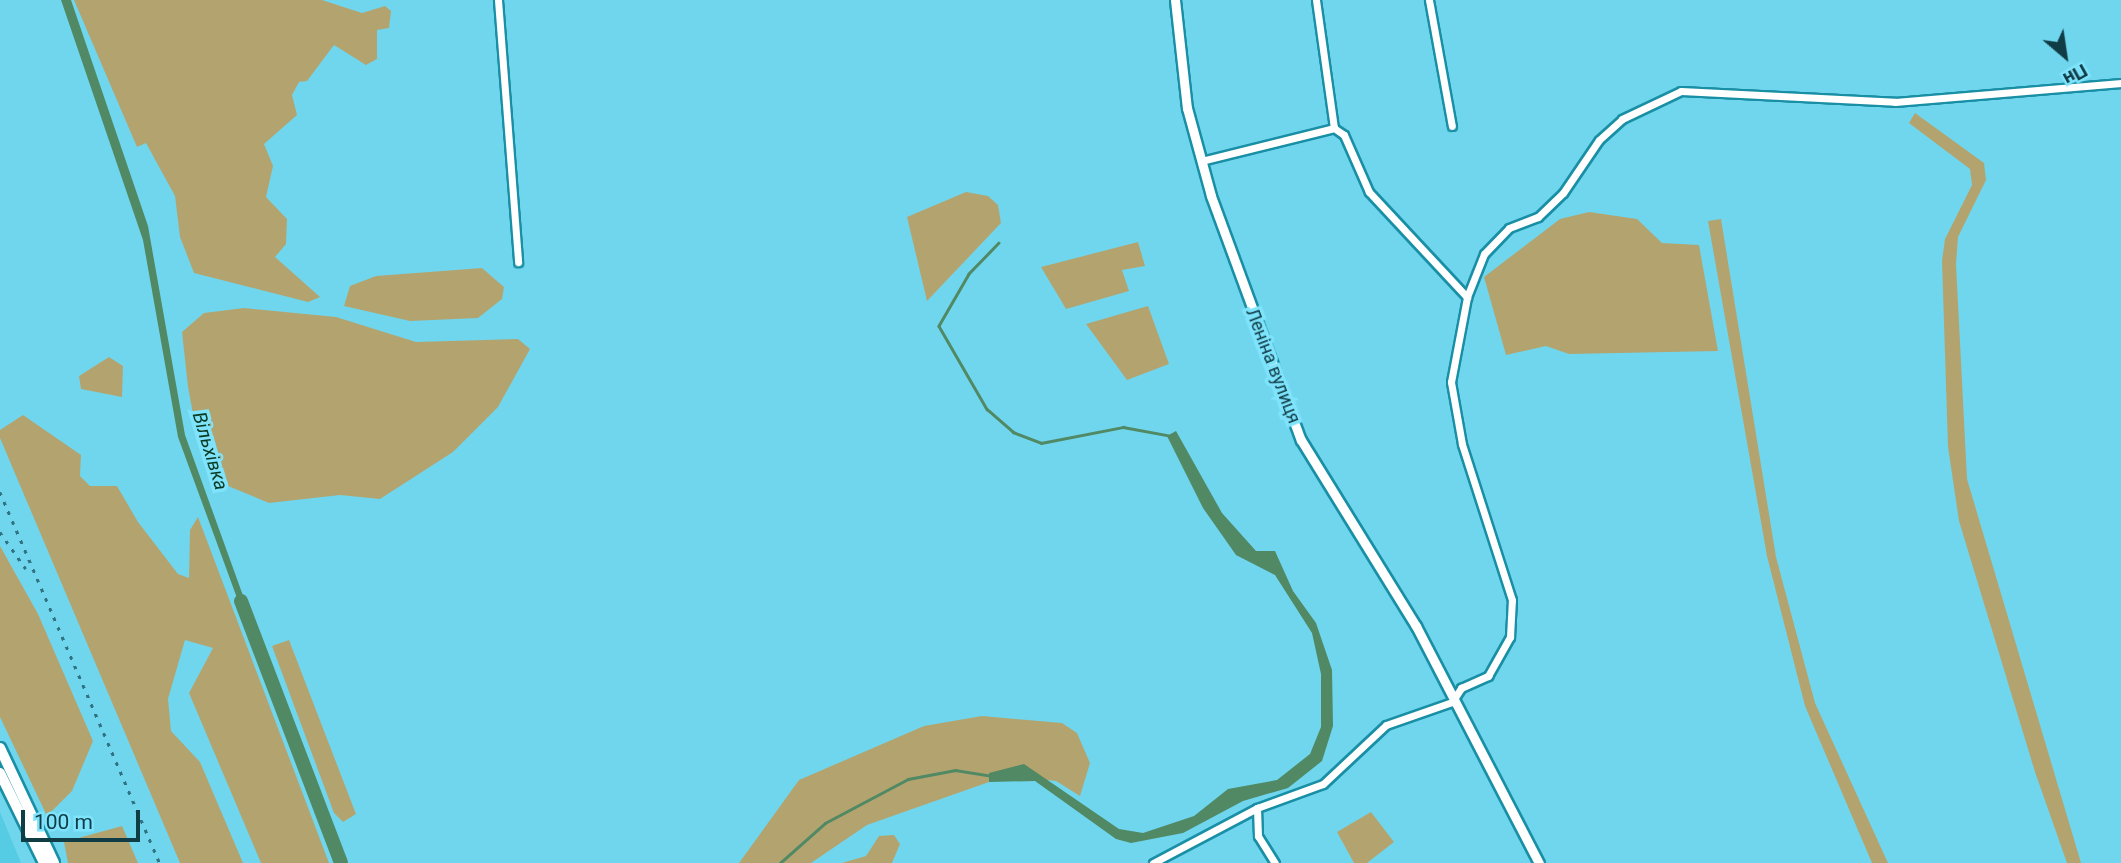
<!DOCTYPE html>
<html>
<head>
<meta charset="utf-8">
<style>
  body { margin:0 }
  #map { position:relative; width:2121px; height:863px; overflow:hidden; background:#70d6ee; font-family:Roboto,sans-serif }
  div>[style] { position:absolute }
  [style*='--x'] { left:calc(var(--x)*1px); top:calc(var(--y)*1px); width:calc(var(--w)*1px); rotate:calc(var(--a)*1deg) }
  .built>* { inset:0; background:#55cbe4 }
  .green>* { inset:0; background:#b3a46f }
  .water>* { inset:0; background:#508964 }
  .stream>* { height:2.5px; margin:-1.25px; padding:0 1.25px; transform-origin:1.25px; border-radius:1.25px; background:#508964 }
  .river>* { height:14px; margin:-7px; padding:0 7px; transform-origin:7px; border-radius:7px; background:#508964 }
  .roads { filter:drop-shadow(2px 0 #198fa5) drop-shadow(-2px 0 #198fa5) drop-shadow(0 2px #198fa5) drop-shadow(0 -2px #198fa5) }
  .minor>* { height:7px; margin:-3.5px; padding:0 3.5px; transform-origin:3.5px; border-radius:3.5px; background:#fff }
  .tertiary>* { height:9px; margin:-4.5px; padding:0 4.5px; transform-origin:4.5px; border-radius:4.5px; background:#fff }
  .primary>* { height:10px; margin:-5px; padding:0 5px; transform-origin:5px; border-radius:5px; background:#fff }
  .rail>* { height:2.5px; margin-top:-1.25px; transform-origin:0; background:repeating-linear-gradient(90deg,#317280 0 3.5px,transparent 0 10.5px) }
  span { translate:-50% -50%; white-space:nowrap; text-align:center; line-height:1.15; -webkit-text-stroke:7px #7ee3fb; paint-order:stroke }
  .street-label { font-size:18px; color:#0f3c45 }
  .water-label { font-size:19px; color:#09391f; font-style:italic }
  .north { position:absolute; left:2030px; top:21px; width:70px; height:70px; -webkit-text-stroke:5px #7ee3fb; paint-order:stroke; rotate:151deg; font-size:19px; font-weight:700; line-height:28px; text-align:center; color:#0f3c45 }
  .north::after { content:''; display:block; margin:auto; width:24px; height:32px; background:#0f3c45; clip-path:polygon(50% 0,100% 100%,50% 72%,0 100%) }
  .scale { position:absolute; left:21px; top:810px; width:119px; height:32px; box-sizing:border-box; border:4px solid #0f3c45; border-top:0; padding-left:9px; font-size:21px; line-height:24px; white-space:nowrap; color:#0f3c45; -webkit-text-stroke:5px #7ee3fb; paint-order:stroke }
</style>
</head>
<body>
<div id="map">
  <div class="built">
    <i style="clip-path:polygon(0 812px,21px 863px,0 863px)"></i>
  </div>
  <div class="green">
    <i style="clip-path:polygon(74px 0,322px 0,362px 13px,385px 6px,391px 11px,389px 28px,377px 30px,377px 59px,366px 65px,334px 45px,307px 81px,299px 82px,292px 95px,297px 115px,264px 144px,273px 166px,266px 197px,287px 219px,286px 244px,275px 257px,320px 297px,308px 302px,194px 273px,180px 237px,175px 196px,146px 143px,137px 147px)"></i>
    <i style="clip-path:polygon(1915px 113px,1984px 163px,1986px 180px,1958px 237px,1956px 264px,1967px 479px,2081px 863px,2067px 863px,2035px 772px,1959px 521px,1948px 447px,1942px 261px,1945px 239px,1972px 185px,1970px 169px,1909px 123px)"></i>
    <i style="clip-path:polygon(966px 192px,988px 196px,998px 205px,1001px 223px,927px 301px,907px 217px)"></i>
    <i style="clip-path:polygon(1589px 212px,1637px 219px,1662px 243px,1699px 245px,1718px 351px,1569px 354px,1546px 346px,1506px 355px,1484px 277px,1560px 219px)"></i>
    <i style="clip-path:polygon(1721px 219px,1776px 557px,1815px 703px,1888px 863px,1872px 863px,1805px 706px,1767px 556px,1708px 221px)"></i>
    <i style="clip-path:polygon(1138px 242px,1145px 266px,1122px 270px,1129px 291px,1066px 309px,1041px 267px)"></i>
    <i style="clip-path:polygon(482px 268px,504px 287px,502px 299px,478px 318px,410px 321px,344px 306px,350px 286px,376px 276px)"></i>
    <i style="clip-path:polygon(1148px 306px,1169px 364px,1127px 380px,1086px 324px)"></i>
    <i style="clip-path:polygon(244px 308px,336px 317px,416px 342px,518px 339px,530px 349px,498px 407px,453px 452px,380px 499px,340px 495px,269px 503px,216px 481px,197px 435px,188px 387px,182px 332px,204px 313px)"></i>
    <i style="clip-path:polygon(109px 357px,123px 366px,122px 397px,81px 389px,79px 376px)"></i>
    <i style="clip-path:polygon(23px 415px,81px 455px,80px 476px,90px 486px,117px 486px,138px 522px,178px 574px,189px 578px,190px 530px,198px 517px,329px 863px,261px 863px,189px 693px,213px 648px,185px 640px,168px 699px,171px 731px,200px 762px,243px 863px,180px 863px,0 438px,0 430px)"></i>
    <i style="clip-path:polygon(0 546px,38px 614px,93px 741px,72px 791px,47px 816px,0 717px)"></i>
    <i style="clip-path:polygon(289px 640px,356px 814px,343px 822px,334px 813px,272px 646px)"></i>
    <i style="clip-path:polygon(982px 716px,1062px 723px,1077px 733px,1090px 763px,1080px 796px,1056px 781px,989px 773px,989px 782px,867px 825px,811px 863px,739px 863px,799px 780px,924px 726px)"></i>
    <i style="clip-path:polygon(1371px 812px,1394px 842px,1367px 863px,1354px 863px,1337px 832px)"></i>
    <i style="clip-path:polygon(122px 826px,138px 863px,68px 863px,64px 842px)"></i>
    <i style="clip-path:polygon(894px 835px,900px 844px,892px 863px,842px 863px,866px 856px,879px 836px)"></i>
  </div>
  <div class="water">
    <i style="clip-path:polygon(61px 0,71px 0,148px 226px,185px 435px,250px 615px,244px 617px,178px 437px,143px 240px)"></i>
    <i style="clip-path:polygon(1176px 431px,1222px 513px,1256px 551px,1275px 551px,1293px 591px,1316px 623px,1332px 670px,1333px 726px,1322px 761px,1288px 788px,1243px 801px,1183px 833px,1131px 843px,1116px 839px,1035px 781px,989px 782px,989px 773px,1024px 764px,1119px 829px,1143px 833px,1194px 816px,1228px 789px,1277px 780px,1310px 754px,1321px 727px,1321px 674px,1312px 633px,1275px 575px,1236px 555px,1203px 508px,1167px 436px)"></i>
  </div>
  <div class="stream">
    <i style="--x:999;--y:243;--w:43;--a:134.1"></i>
    <i style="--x:969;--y:274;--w:60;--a:120"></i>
    <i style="--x:939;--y:326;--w:96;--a:60"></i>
    <i style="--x:987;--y:409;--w:35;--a:41"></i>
    <i style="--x:1013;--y:432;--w:30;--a:21"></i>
    <i style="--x:1041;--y:443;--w:84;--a:-11"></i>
    <i style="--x:1123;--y:427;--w:50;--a:10.4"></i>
    <i style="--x:780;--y:863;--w:60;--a:-41.6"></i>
    <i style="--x:825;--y:823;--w:94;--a:-27.9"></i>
    <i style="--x:908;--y:779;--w:48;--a:-10.8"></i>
    <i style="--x:955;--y:770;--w:37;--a:9"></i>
  </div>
  <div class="river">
    <i style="--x:241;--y:601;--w:280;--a:69.1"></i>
  </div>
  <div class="roads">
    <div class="minor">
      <i style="--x:498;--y:0;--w:263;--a:85.6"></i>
      <i style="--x:1316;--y:0;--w:129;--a:82"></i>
      <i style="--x:1334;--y:128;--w:12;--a:35"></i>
      <i style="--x:1344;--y:135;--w:62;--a:66.3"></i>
      <i style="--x:1369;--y:192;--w:144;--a:47"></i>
      <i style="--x:1429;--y:0;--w:128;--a:79.7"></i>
      <i style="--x:1201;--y:161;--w:137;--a:-13.9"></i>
      <i style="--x:1257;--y:808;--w:28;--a:88"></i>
      <i style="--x:1258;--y:836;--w:32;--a:58"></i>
      <i style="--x:1153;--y:863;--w:118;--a:-27.9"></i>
      <i style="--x:1257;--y:808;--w:70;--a:-20"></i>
      <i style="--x:1323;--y:784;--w:86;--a:-43.1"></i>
      <i style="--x:1386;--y:725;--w:70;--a:-19.2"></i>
      <i style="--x:1452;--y:702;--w:17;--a:-57"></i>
      <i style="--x:1461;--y:688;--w:30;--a:-24"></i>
      <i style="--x:1488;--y:676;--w:45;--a:-60.6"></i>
      <i style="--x:1510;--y:637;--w:37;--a:-87"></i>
      <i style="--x:1512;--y:600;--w:164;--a:-107.8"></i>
      <i style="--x:1462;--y:444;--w:63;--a:-100.1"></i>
      <i style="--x:1451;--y:382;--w:86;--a:-79.3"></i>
      <i style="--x:1467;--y:297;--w:46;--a:-68.4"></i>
      <i style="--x:1484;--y:254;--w:36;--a:-46"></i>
      <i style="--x:1509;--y:228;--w:31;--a:-21"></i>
      <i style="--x:1538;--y:217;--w:35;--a:-44"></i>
      <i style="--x:1563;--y:193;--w:64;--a:-55.8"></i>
      <i style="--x:1599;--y:140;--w:31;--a:-42"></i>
      <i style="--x:1622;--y:119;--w:65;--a:-25.4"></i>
      <i style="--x:1681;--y:91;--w:214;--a:2.9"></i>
      <i style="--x:1895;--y:102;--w:227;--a:-4.8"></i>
    </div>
    <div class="tertiary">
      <i style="--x:1175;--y:0;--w:109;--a:83.7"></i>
      <i style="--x:1187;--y:108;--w:91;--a:74.7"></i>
      <i style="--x:1211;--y:196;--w:260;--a:69.8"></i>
      <i style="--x:1301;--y:440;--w:219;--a:58.3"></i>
      <i style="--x:1416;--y:626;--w:267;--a:62.6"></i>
    </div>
    <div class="primary">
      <i style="--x:0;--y:748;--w:127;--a:64.8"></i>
      <i style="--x:0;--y:773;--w:100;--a:63.9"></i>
    </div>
  </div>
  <div class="rail">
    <i style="--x:0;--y:492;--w:404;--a:66.7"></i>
    <i style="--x:0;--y:532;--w:45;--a:54.9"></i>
  </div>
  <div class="street-label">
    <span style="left:1273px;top:366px;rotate:69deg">Леніна вулиця</span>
  </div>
  <div class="water-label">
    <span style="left:210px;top:451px;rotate:73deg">Вільхівка</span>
  </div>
  <div class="north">Пн</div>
  <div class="scale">100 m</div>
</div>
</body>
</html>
